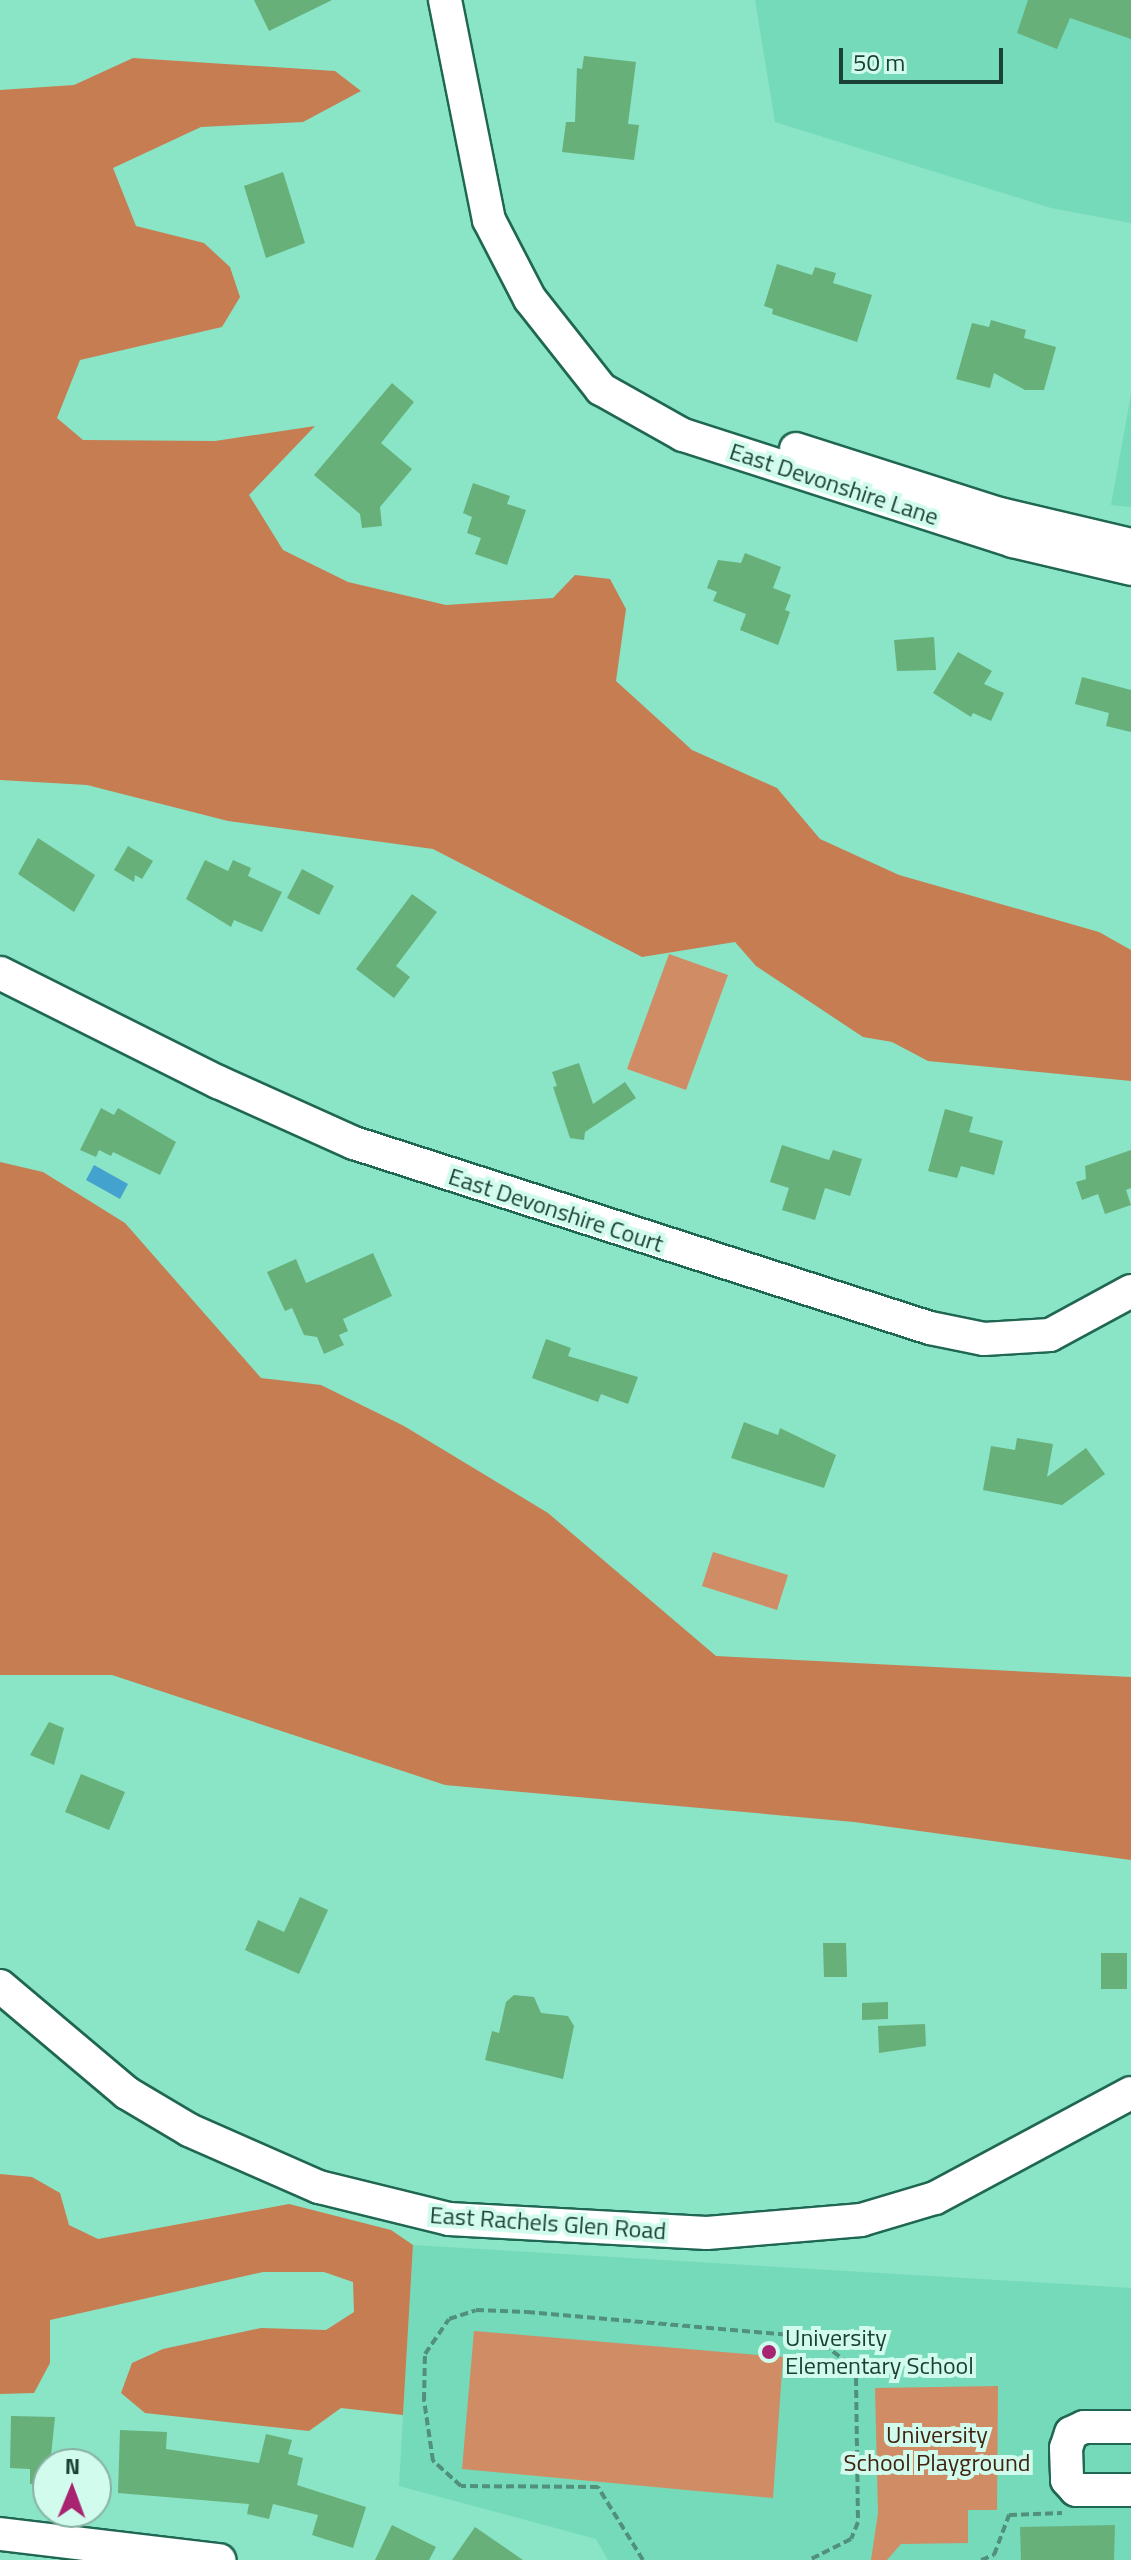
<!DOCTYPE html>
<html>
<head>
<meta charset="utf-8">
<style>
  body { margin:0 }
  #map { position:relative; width:1131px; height:2560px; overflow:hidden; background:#8ae4c6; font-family:"Titillium Web",sans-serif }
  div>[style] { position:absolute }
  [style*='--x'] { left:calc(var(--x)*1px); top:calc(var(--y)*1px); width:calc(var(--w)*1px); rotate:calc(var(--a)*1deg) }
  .built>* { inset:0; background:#75dab9 }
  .green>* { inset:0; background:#d08c65 }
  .forest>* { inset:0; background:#c67d52 }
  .water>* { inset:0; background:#44a3ce }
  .building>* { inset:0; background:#67b079 }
  .path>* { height:4px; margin-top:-2px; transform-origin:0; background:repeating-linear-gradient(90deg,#51917c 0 8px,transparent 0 12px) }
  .roads { filter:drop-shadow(2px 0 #206753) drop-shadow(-2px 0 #206753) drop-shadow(0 2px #206753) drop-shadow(0 -2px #206753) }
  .minor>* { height:32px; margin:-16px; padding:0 16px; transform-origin:16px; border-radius:16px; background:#fff }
  .dots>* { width:22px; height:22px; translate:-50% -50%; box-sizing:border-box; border:4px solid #d1fbec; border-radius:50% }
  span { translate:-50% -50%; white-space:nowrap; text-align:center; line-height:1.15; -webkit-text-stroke:8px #d1fbec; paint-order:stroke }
  .street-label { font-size:24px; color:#1b4135 }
  .poi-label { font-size:24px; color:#1b4135 }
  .left { translate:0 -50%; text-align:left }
  .park-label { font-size:24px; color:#412310 }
  .north { position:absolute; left:32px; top:2448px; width:80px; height:80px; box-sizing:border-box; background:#d1fbec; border:2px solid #88b1a3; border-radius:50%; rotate:1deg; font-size:22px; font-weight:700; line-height:32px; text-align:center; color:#1b4135 }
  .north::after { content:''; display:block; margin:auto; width:28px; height:36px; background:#a82470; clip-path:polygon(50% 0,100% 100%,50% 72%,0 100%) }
  .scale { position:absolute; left:839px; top:48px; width:164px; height:36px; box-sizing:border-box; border:4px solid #1b4135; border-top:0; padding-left:10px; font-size:24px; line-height:28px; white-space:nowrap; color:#1b4135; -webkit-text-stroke:6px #d1fbec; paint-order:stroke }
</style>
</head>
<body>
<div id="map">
  <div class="built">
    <i style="clip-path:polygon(755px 0,1131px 0,1131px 223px,1051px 208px,775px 122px)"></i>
    <i style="clip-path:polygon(1131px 394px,1131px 507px,1111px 505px)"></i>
    <i style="clip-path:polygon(413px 2245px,1131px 2288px,1131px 2560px,608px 2560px,596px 2539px,399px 2486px)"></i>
  </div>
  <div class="green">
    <i style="clip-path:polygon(669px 954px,728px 975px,686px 1090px,627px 1069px)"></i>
    <i style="clip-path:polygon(713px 1552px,788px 1575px,777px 1610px,702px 1586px)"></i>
    <i style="clip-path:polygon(474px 2331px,783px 2357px,773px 2498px,462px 2469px)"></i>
    <i style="clip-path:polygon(998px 2386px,997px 2510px,968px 2510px,968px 2543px,901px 2544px,887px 2560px,871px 2560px,878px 2513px,875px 2388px)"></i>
  </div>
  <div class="forest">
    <i style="clip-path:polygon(133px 58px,335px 71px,361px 91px,303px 122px,201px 127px,113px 168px,136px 226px,204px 243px,230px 267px,240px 297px,222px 327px,80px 360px,57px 418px,83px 440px,215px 441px,315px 426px,249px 495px,283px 550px,348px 582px,446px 605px,553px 598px,575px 575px,610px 579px,626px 609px,616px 681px,692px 750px,777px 788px,820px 839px,899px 875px,1099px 932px,1131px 950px,1131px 1081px,928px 1061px,892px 1042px,863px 1037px,756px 966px,735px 942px,642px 957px,433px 849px,228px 821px,87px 785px,0 780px,0 90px,74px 85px)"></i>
    <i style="clip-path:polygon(0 1162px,43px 1172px,125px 1223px,261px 1378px,321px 1385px,404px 1426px,548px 1513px,716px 1656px,1131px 1677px,1131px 1860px,854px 1822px,445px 1785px,112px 1675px,0 1675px)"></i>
    <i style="clip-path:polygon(0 2174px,32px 2177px,60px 2193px,69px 2225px,98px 2239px,289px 2204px,391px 2230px,413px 2245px,403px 2415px,341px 2408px,309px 2431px,145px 2413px,121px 2393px,132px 2363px,163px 2349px,261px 2328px,326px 2330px,354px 2312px,353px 2282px,324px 2272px,263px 2272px,50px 2320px,50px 2363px,34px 2393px,0 2394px)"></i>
  </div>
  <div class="water">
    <i style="clip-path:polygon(94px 1165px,128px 1184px,120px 1199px,86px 1180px)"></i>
  </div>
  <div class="building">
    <i style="clip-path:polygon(254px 0,332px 0,269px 31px)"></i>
    <i style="clip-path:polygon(1028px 0,1131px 0,1131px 39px,1070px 18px,1057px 49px,1017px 33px)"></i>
    <i style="clip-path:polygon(584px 56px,636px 62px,628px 124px,639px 125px,634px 160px,562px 152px,566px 122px,575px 122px,577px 68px,582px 69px)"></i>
    <i style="clip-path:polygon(283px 172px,305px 243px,266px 258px,244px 186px)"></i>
    <i style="clip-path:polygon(777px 264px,812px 275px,815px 267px,836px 273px,833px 283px,872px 295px,857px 342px,772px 314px,773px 309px,764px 306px)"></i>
    <i style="clip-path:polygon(991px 320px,1026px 330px,1024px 338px,1056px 347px,1044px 390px,1025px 390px,994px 373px,990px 388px,956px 379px,972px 323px,989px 327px)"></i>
    <i style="clip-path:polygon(392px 383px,414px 402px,381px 443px,412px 469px,380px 507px,382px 526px,362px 528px,360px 514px,314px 475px)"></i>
    <i style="clip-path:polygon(473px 483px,510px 496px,507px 504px,526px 510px,507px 565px,475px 554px,481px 538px,467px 533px,472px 517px,463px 513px)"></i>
    <i style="clip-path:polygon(745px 553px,781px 567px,773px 588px,791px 595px,785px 610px,790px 612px,778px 645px,740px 630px,746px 614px,713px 601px,717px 592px,707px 588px,718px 560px,741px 563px)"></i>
    <i style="clip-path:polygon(934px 637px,936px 670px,897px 671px,894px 640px)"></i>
    <i style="clip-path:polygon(958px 652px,992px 671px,984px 684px,1004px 693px,991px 721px,973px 713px,971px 717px,933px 693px)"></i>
    <i style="clip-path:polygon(1082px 677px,1131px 690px,1131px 732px,1106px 726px,1109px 713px,1075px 704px)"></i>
    <i style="clip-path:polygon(38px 838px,95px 875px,74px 912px,18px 874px)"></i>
    <i style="clip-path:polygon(128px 846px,153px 861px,142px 879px,135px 875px,134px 882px,114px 870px)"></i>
    <i style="clip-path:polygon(205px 860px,228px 871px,233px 860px,251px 868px,248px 876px,282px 892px,262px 932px,234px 920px,231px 927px,186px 899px)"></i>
    <i style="clip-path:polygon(302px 869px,334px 886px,319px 915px,287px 898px)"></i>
    <i style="clip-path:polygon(412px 894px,437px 912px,396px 966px,410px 977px,394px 998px,356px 969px)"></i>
    <i style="clip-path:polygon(579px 1063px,593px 1104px,625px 1082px,636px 1098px,585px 1132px,584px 1140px,570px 1138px,553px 1087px,557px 1086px,552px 1072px)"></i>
    <i style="clip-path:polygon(101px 1108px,114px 1115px,118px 1108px,176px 1142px,160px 1175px,113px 1152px,111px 1156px,99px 1150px,96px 1157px,80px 1150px)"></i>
    <i style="clip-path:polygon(945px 1109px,973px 1117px,969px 1132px,1003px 1141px,994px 1175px,961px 1166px,957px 1178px,928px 1171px)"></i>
    <i style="clip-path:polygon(782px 1145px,829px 1160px,833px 1150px,862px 1159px,850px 1196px,825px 1188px,815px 1220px,782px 1210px,789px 1188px,770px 1182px)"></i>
    <i style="clip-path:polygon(1131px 1150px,1131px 1188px,1126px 1190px,1131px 1205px,1105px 1214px,1098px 1194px,1082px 1200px,1076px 1182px,1086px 1179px,1085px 1166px)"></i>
    <i style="clip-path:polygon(373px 1253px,392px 1296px,343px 1319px,348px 1331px,339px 1335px,344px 1345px,324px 1354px,317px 1337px,304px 1335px,292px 1308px,285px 1311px,267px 1272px,296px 1259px,306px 1283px)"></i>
    <i style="clip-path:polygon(546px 1339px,571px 1348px,568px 1356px,638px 1377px,628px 1404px,601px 1394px,598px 1402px,532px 1378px)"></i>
    <i style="clip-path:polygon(744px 1422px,778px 1435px,780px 1428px,836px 1455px,824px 1488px,731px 1458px)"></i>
    <i style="clip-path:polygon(1017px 1438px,1053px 1444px,1047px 1477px,1086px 1448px,1105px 1474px,1062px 1505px,983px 1490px,991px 1446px,1015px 1450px)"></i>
    <i style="clip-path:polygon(49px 1722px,64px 1728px,54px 1765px,30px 1755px)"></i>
    <i style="clip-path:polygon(81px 1774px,125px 1792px,109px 1830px,65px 1812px)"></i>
    <i style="clip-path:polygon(300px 1897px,328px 1910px,299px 1974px,245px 1950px,258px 1920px,284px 1932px)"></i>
    <i style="clip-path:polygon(823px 1943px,846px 1943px,847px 1977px,824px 1977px)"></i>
    <i style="clip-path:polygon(1101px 1953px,1127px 1953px,1127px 1989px,1101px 1989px)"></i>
    <i style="clip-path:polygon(514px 1995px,534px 1997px,541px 2013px,568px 2016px,574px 2026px,563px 2079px,485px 2060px,492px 2031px,499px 2033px,506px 2002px)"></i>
    <i style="clip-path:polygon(888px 2002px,888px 2019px,862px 2020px,862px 2003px)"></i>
    <i style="clip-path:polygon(925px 2024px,926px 2046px,879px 2053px,878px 2026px)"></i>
    <i style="clip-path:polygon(11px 2416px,55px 2417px,48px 2485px,30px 2484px,30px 2469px,10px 2468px)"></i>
    <i style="clip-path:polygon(120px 2430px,167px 2432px,166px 2449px,259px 2463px,266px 2434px,292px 2440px,288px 2454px,303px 2458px,297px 2485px,366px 2507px,353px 2548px,312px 2535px,318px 2515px,273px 2504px,269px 2519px,247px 2514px,249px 2504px,118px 2493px)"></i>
    <i style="clip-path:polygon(392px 2525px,436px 2547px,429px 2560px,375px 2560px)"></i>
    <i style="clip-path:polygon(1115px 2525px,1114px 2560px,1021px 2560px,1020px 2527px)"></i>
    <i style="clip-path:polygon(475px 2527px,523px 2560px,452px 2560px)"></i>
  </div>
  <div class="path">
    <i style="--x:643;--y:2560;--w:86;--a:-121.7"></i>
    <i style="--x:598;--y:2487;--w:137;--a:-179.6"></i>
    <i style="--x:461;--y:2486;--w:38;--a:-138"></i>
    <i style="--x:433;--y:2461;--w:62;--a:-98.4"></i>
    <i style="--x:424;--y:2400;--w:46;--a:-88.8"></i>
    <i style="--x:425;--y:2354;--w:42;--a:-55.6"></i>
    <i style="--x:449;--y:2319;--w:28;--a:-18"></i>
    <i style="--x:476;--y:2310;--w:51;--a:2.2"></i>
    <i style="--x:527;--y:2312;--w:288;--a:5"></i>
    <i style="--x:814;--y:2337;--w:48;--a:37.3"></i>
    <i style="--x:852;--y:2366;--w:13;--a:72"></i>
    <i style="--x:856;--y:2378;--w:144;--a:89.2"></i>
    <i style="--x:858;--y:2522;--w:18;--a:112"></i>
    <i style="--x:851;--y:2539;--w:47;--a:153.4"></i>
    <i style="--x:981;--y:2560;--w:14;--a:-21"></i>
    <i style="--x:994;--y:2555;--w:43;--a:-69.4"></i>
    <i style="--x:1009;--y:2515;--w:53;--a:-2.2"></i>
  </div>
  <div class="roads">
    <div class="minor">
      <i style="--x:445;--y:0;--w:224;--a:78.7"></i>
      <i style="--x:489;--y:220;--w:89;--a:62.6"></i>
      <i style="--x:530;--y:299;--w:115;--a:51.7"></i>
      <i style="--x:601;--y:389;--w:94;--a:29.3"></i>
      <i style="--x:683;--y:435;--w:347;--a:17.8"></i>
      <i style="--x:1013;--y:541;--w:121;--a:13.3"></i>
      <i style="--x:796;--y:449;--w:214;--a:17.7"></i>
      <i style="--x:1000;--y:514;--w:135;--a:13.3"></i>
      <i style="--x:0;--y:973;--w:244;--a:26.6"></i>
      <i style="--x:218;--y:1082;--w:149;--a:24.2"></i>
      <i style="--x:354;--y:1143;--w:605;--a:17.81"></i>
      <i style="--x:930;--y:1328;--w:55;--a:11.5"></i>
      <i style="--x:984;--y:1339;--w:66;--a:-3.5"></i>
      <i style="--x:1050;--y:1335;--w:92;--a:-28.5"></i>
      <i style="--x:0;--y:1986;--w:166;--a:40.1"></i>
      <i style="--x:127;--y:2093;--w:72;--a:30.8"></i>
      <i style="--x:189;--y:2130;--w:142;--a:23.7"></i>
      <i style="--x:319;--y:2187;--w:134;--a:13.8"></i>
      <i style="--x:449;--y:2219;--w:258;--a:3.1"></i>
      <i style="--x:707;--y:2233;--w:155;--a:-4.8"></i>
      <i style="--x:861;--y:2220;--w:77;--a:-16.6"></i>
      <i style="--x:935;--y:2198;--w:222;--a:-28.2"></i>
      <i style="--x:1131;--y:2427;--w:47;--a:180"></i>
      <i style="--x:1084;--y:2427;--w:14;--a:155"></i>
      <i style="--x:1071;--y:2433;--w:16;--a:108"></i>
      <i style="--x:1066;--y:2448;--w:32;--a:88"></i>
      <i style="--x:1067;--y:2480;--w:13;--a:48"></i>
      <i style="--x:1076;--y:2490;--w:55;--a:0"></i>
      <i style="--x:0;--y:2534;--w:221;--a:6.8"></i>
    </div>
  </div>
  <div class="dots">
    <i style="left:769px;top:2352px;background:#a82470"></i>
  </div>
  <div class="street-label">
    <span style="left:834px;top:484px;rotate:18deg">East Devonshire Lane</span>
    <span style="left:556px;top:1210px;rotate:18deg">East Devonshire Court</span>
    <span style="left:548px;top:2223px;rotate:4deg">East Rachels Glen Road</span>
  </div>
  <div class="poi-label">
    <span class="left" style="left:785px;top:2352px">University<br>Elementary School</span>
  </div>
  <div class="park-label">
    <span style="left:937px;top:2449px">University<br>School Playground</span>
  </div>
  <div class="north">N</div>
  <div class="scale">50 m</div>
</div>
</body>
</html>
